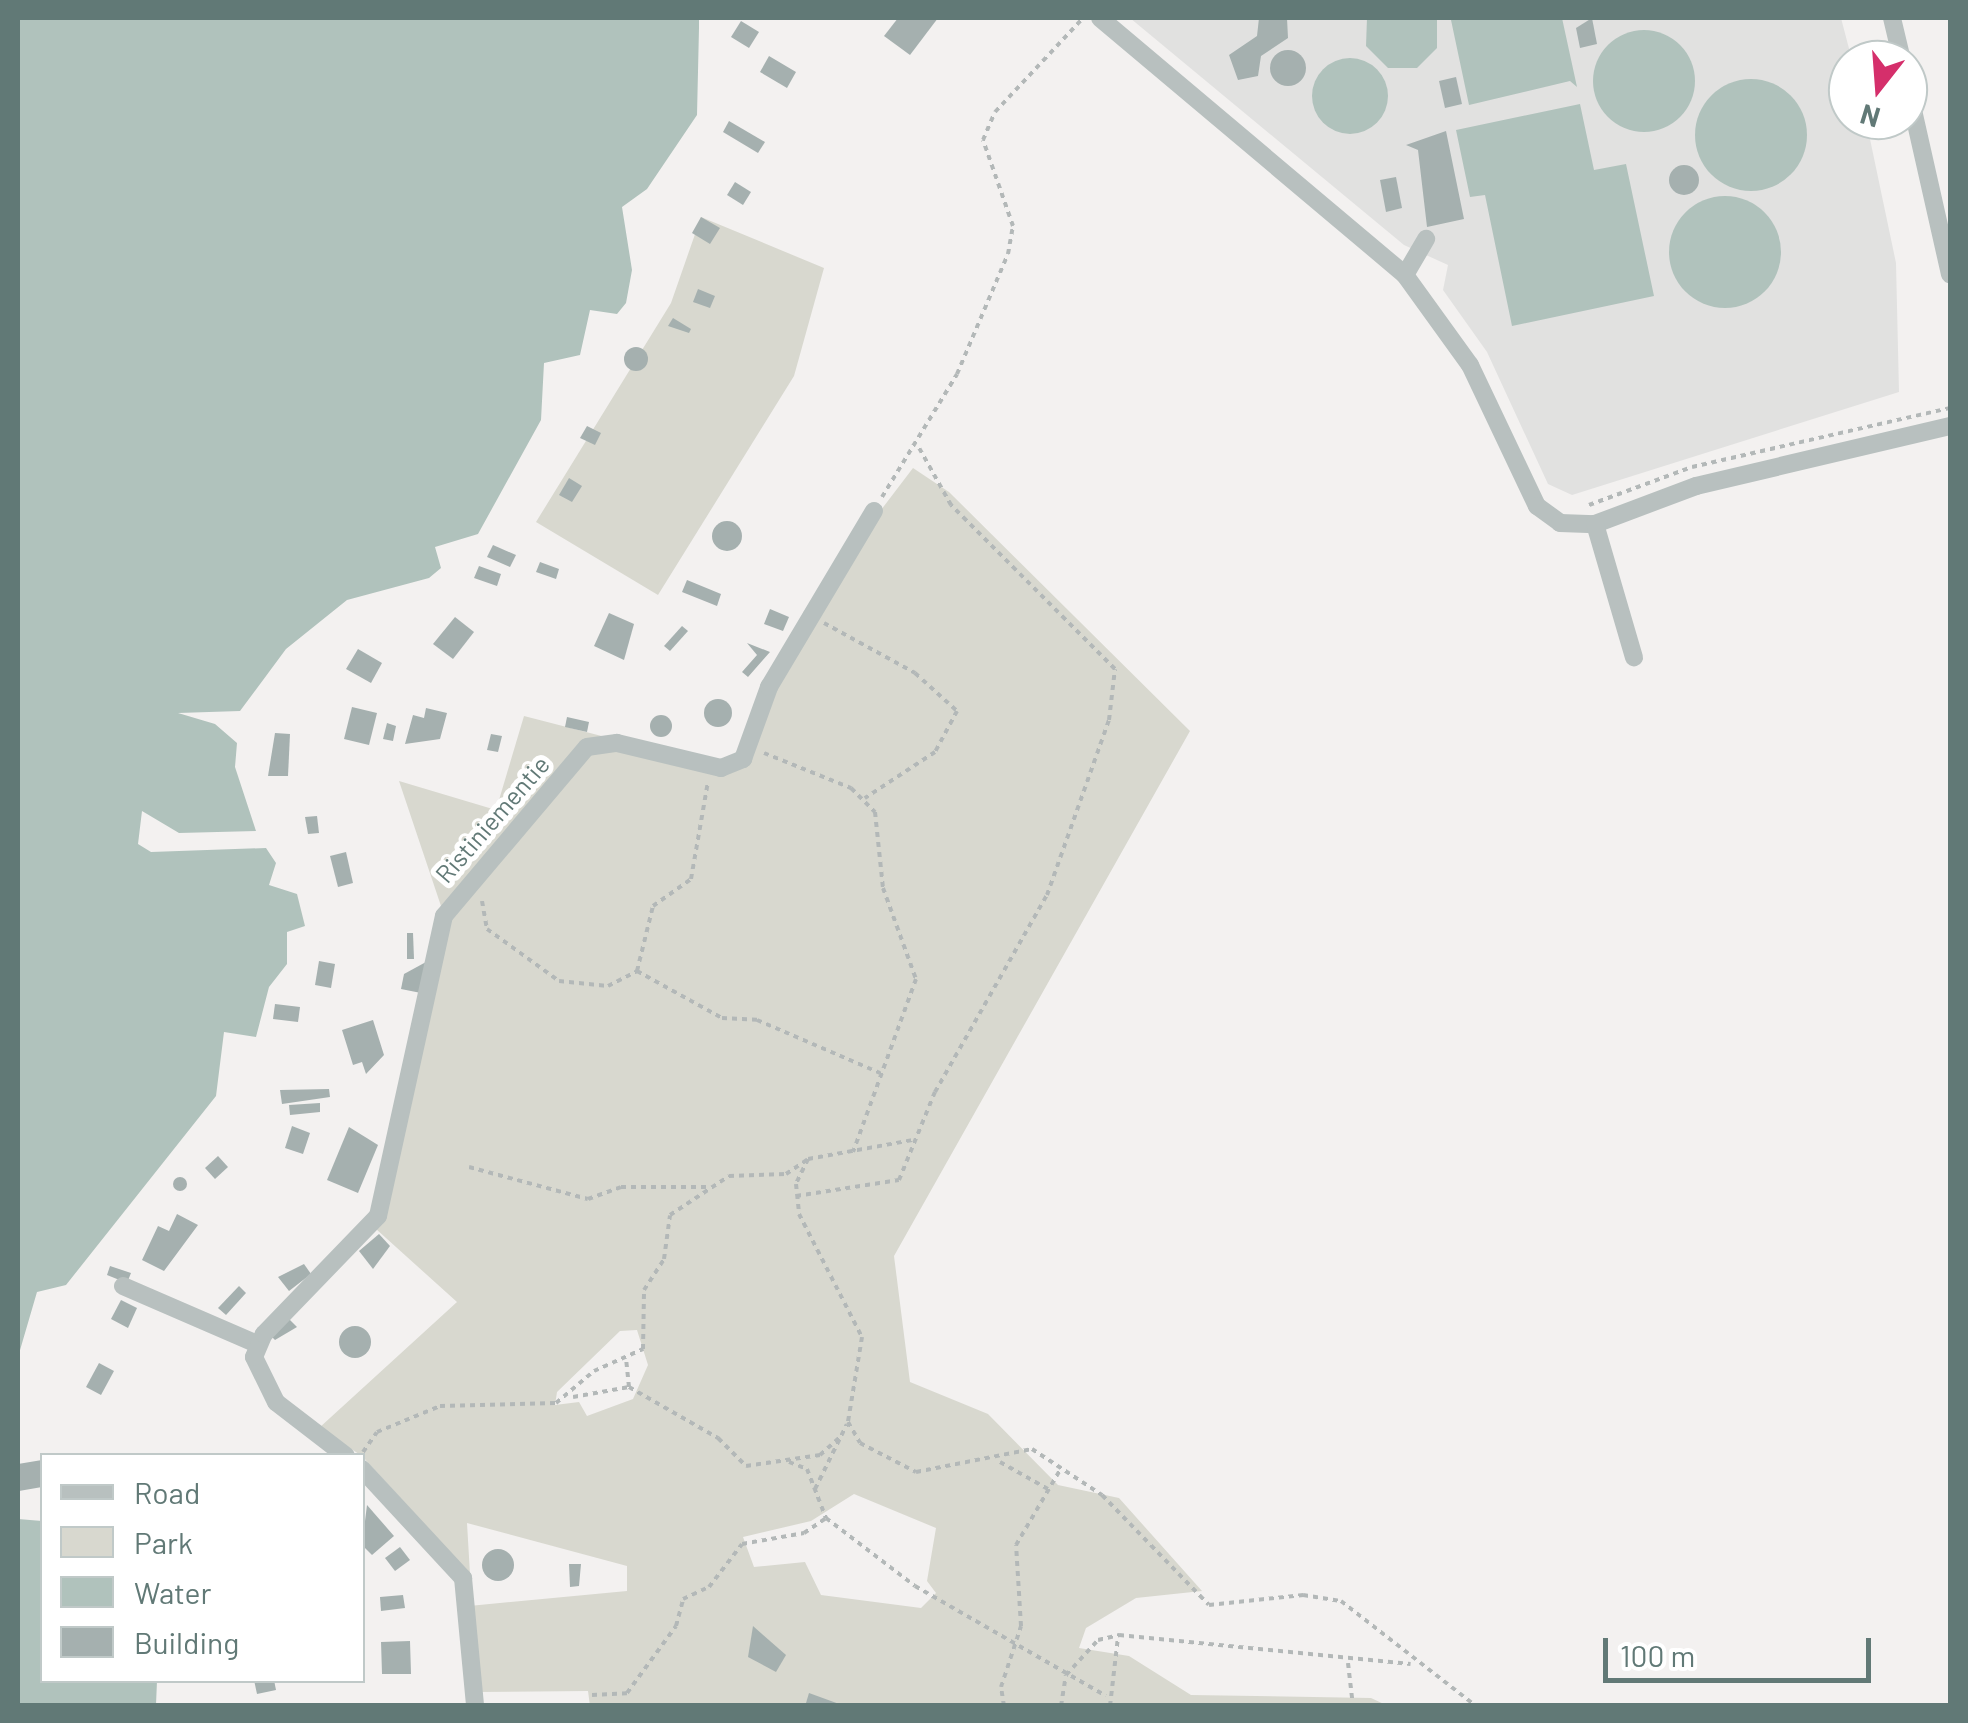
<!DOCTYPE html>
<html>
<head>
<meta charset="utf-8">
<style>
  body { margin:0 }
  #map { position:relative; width:1968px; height:1723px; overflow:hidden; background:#f3f1f0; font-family:Barlow,sans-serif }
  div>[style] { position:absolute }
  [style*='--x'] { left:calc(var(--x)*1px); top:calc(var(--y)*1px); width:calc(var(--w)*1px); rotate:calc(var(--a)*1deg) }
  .built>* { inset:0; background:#e1e1e0 }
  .green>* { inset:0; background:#d8d8cf }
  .water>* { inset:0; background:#b0c2bc }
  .round { border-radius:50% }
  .building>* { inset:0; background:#a5b0af }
  .path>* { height:4px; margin-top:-2px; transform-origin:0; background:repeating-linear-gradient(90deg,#b3b8b8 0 5px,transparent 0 10px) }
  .minor>* { height:18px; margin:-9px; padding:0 9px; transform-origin:9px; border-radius:9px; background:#b8c0bf }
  span { translate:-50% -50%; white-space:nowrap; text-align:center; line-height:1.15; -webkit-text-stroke:10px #fff; paint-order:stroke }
  .street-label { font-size:25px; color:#617976 }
  .frame { position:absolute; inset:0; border:20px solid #617976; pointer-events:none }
  .legend { position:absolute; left:40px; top:1453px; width:325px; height:230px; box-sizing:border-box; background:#fff; border:2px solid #c0c9c8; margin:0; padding:12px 18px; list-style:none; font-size:30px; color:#617976 }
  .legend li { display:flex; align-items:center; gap:20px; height:50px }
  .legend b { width:50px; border:2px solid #c0c9c8 }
  .north { position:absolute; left:1828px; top:40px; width:100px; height:100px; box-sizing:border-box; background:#fff; border:2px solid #c0c9c8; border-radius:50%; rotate:197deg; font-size:28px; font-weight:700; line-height:40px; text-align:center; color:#617976 }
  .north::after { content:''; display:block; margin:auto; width:35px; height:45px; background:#d52f6b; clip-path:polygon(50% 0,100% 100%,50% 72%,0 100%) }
  .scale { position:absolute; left:1603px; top:1638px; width:268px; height:45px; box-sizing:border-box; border:5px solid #617976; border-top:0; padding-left:12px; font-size:30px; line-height:35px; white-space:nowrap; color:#617976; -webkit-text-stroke:8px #fff; paint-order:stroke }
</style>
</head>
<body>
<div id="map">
  <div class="built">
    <i style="clip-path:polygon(1130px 18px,1841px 18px,1852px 60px,1848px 120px,1866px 120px,1896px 263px,1899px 392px,1572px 495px,1548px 484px,1487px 352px,1443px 290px,1448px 265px,1404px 245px)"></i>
  </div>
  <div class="green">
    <i style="clip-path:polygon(701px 217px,824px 268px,794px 376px,658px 595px,536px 522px,671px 303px)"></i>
    <i style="clip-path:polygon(evenodd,913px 468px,949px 492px,1190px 731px,894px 1256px,910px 1382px,988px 1414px,1058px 1485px,1119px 1498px,1202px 1591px,1136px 1598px,1086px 1628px,1079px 1648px,1129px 1656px,1191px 1695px,1371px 1698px,1386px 1705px,590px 1706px,588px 1691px,477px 1692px,469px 1606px,627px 1591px,627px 1566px,467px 1523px,470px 1574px,362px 1456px,319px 1428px,457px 1302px,376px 1229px,443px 912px,399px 781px,496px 810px,524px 716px,714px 765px,745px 750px,804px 611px,913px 468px,637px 1330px,648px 1365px,633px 1399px,587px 1416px,579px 1402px,555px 1405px,557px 1392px,620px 1331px,637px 1330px,913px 468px,854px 1494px,936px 1528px,927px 1581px,936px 1593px,921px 1608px,821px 1595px,805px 1562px,754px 1567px,743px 1537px,811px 1521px,854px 1494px)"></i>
  </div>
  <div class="water">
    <i style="clip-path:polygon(18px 18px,699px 18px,699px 28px,697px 115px,647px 189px,622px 207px,632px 270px,626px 303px,617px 314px,590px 310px,580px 355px,544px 363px,541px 420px,478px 534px,435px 547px,441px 568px,429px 578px,347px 600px,286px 649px,240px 711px,178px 713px,215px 724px,237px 743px,235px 767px,256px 831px,179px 833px,142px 811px,138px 844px,151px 852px,266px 848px,276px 863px,269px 885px,297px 894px,305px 926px,287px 932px,287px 964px,269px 987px,256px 1037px,224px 1032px,216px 1096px,66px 1285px,37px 1292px,18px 1357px)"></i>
    <i style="clip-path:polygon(1367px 18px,1437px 18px,1437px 48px,1417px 68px,1388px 68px,1366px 46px)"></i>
    <i style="clip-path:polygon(1562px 18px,1577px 87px,1570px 81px,1469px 105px,1451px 20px)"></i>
    <i class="round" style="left:1593px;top:30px;width:102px;height:102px"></i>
    <i class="round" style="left:1312px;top:58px;width:76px;height:76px"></i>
    <i class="round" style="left:1695px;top:79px;width:112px;height:112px"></i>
    <i style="clip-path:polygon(1580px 104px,1594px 170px,1626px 164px,1654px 296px,1512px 326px,1485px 195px,1470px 197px,1456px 130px)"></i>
    <i class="round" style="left:1669px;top:196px;width:112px;height:112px"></i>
    <i style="clip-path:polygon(18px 1519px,42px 1521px,42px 1680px,157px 1681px,156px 1705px,18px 1705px)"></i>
  </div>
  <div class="building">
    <i style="clip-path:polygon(898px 18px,938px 18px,910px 55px,884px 36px)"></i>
    <i style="clip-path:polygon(1259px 18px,1287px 18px,1288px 38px,1261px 56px,1258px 76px,1238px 80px,1229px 55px,1257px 36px)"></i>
    <i style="clip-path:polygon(1592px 18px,1597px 44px,1580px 48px,1576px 28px)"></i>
    <i style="clip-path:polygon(741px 21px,759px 32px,749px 48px,731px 37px)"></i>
    <i class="round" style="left:1270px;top:50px;width:36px;height:36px"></i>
    <i style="clip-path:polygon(769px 56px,796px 72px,787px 88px,760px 72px)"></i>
    <i style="clip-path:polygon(1456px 77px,1462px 104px,1445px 108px,1439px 81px)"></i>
    <i style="clip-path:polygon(729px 121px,765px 142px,758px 153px,723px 132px)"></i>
    <i style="clip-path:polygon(1446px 131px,1464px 219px,1427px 227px,1418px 150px,1406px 145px)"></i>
    <i class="round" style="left:1669px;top:165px;width:30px;height:30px"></i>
    <i style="clip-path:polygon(1396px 177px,1402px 208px,1386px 212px,1380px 180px)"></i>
    <i style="clip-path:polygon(735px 182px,751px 192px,743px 205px,727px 195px)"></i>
    <i style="clip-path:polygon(701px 217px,720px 228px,710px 244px,692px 233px)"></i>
    <i style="clip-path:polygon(698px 289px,715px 296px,710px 308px,693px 302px)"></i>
    <i style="clip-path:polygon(673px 318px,691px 329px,689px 333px,668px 326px)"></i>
    <i class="round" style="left:624px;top:347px;width:24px;height:24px"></i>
    <i style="clip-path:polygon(587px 426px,601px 433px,595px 445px,580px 438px)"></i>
    <i style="clip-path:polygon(569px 478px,582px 486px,572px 502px,559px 495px)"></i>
    <i class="round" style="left:712px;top:521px;width:30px;height:30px"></i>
    <i style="clip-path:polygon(493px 545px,516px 555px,510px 567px,487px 557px)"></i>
    <i style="clip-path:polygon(540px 562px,559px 569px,556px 579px,536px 572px)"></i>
    <i style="clip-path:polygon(479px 566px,501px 574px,497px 586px,474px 578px)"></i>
    <i style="clip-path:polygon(687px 580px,721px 594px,717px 606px,682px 592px)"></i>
    <i style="clip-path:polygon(770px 609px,789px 617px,783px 631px,764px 624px)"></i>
    <i style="clip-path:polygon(609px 613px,634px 624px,624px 660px,594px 646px)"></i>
    <i style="clip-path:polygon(455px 617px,474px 632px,453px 659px,433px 644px)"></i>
    <i style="clip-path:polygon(682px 626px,688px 631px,670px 651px,664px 646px)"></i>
    <i style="clip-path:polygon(747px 643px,770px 652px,748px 677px,742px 672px,757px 655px)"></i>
    <i style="clip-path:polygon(358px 649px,382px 663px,371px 683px,346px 669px)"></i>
    <i class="round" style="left:704px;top:699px;width:28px;height:28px"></i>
    <i style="clip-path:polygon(352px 707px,377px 713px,369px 745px,344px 739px)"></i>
    <i style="clip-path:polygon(426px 708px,447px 713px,440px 739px,405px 744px,413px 715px,424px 718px)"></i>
    <i class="round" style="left:650px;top:715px;width:22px;height:22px"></i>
    <i style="clip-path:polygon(567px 717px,589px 722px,587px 732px,565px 727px)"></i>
    <i style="clip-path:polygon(387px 723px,396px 726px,393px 741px,383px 739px)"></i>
    <i style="clip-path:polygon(275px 733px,290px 734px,288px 776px,268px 776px)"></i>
    <i style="clip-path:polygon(491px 734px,502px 736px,498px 752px,487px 750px)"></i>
    <i style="clip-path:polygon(317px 816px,319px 833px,308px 834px,305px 817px)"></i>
    <i style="clip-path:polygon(346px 852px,353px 883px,338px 887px,330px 856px)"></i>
    <i style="clip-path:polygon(407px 933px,413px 933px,414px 959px,407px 959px)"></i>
    <i style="clip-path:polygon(319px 961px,335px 964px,331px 988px,315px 985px)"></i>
    <i style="clip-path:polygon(426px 962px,421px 993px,401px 989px,404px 974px)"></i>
    <i style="clip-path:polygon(275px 1004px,300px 1007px,298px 1022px,273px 1019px)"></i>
    <i style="clip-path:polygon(373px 1020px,384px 1055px,366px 1074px,362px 1062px,353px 1065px,342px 1030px)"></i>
    <i style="clip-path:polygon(329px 1089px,330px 1097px,282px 1104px,280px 1090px)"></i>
    <i style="clip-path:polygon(320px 1103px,320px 1112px,290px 1115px,289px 1105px)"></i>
    <i style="clip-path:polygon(292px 1126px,310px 1133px,303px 1154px,285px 1148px)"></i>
    <i style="clip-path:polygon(349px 1127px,378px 1145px,358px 1193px,327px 1180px)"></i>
    <i style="clip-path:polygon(218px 1156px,228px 1167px,215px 1179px,205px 1168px)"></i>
    <i class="round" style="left:173px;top:1177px;width:14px;height:14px"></i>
    <i style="clip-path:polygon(177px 1214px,198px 1225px,164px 1271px,142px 1260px,158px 1226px,169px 1231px)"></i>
    <i style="clip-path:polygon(379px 1234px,390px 1246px,373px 1269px,359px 1251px)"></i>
    <i style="clip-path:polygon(304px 1264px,311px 1274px,289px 1291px,278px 1277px)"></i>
    <i style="clip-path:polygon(110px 1266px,131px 1273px,127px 1283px,107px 1275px)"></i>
    <i style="clip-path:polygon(239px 1286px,246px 1293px,226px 1315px,218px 1308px)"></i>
    <i style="clip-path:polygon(121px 1300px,137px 1308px,128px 1328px,111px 1319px)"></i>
    <i style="clip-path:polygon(287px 1317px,297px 1327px,275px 1340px,269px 1334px)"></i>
    <i class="round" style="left:339px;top:1326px;width:32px;height:32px"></i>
    <i style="clip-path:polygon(99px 1363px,114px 1371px,101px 1395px,86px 1387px)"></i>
    <i style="clip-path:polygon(42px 1460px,42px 1487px,19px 1491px,18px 1464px)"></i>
    <i style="clip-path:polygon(367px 1505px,394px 1536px,372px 1555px,362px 1545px)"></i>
    <i style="clip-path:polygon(400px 1547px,410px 1560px,395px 1571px,385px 1558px)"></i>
    <i class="round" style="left:482px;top:1549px;width:32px;height:32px"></i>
    <i style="clip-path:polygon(569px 1564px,581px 1564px,579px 1586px,570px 1587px)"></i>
    <i style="clip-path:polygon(403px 1595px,405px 1608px,381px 1611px,380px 1597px)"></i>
    <i style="clip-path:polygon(753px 1626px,786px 1655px,776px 1672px,748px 1657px)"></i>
    <i style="clip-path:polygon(410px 1641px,411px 1674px,382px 1674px,381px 1642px)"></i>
    <i style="clip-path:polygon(254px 1680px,274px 1680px,276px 1690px,257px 1694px)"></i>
    <i style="clip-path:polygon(809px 1693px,842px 1705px,842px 1706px,806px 1703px)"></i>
  </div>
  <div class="path">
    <i style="--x:882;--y:497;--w:144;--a:-58.6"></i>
    <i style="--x:957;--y:374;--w:130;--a:-67"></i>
    <i style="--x:1008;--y:254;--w:28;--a:-80"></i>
    <i style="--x:1013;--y:226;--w:91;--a:-109.2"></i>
    <i style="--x:983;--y:140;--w:30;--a:-67"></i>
    <i style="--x:995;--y:112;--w:129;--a:-46.9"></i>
    <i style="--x:1589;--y:505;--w:110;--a:-20.3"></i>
    <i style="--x:1692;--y:467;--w:265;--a:-12.9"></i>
    <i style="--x:824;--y:623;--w:104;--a:28.8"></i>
    <i style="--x:915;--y:673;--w:57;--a:42.1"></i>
    <i style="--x:957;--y:711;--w:47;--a:118.2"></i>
    <i style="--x:935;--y:752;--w:84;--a:146.7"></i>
    <i style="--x:764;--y:753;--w:94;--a:21.9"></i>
    <i style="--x:851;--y:788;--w:34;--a:45"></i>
    <i style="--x:875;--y:812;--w:76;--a:84"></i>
    <i style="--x:883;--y:888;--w:97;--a:70.1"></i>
    <i style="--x:916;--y:979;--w:184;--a:110"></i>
    <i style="--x:482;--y:901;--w:28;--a:80"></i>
    <i style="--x:487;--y:929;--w:89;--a:35.8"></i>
    <i style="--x:559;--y:981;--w:49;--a:5.8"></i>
    <i style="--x:608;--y:986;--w:33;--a:-27"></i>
    <i style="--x:637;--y:971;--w:97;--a:28.9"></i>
    <i style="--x:722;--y:1018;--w:35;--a:3"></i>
    <i style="--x:757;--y:1020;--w:134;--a:23.3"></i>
    <i style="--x:637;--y:971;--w:67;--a:-76.2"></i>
    <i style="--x:653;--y:906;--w:47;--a:-35.4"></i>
    <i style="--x:691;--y:879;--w:98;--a:-80.1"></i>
    <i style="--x:808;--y:1159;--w:28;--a:116"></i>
    <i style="--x:796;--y:1184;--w:30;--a:84"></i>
    <i style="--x:799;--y:1214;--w:138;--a:62.9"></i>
    <i style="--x:862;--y:1337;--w:86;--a:99.4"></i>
    <i style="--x:848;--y:1422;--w:24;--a:60"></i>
    <i style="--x:860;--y:1443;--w:63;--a:27.4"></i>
    <i style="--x:916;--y:1472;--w:118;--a:-11.2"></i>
    <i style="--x:1032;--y:1449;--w:84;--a:33.3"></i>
    <i style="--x:1102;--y:1495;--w:153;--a:45.8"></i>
    <i style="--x:1209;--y:1605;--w:95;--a:-6.1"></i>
    <i style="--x:1303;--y:1595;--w:38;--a:9"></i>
    <i style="--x:1341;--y:1601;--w:171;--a:37.9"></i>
    <i style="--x:469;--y:1167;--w:123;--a:15.1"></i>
    <i style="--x:588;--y:1199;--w:35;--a:-20"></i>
    <i style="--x:621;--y:1187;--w:90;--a:0"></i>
    <i style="--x:796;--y:1196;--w:104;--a:-8.8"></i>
    <i style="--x:899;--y:1180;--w:95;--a:-67.8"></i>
    <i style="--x:935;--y:1092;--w:227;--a:-60.4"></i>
    <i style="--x:1047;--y:895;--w:186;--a:-70.5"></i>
    <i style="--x:1109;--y:720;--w:51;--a:-83.3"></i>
    <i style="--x:1115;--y:669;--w:232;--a:-135"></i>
    <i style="--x:951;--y:505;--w:68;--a:-119.2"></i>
    <i style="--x:629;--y:1387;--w:103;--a:29.8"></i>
    <i style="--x:718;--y:1438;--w:40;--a:45"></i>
    <i style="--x:746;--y:1466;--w:75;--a:-8.5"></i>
    <i style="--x:820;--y:1455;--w:30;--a:-42"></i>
    <i style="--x:573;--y:1397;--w:57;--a:-10.1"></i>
    <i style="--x:629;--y:1387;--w:28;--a:-96"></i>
    <i style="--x:363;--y:1452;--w:24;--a:-55"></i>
    <i style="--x:377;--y:1432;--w:68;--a:-22.4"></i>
    <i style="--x:440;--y:1406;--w:116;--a:-1.5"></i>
    <i style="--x:556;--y:1403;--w:50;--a:-40.1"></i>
    <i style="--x:594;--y:1371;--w:54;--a:-24.2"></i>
    <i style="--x:643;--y:1349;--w:59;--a:-89"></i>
    <i style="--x:644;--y:1290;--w:37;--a:-57"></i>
    <i style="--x:664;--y:1259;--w:44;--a:-82.2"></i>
    <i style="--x:670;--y:1215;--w:71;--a:-33.5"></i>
    <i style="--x:729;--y:1176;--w:57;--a:-2"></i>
    <i style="--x:786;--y:1174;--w:27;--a:-34"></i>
    <i style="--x:808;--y:1159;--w:107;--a:-10.3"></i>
    <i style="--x:789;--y:1462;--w:19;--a:21"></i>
    <i style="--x:807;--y:1469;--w:53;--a:68.8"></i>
    <i style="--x:826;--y:1518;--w:112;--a:37.4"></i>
    <i style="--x:915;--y:1586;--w:220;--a:29.9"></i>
    <i style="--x:1000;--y:1462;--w:55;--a:29.4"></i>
    <i style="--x:815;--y:1489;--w:72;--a:-63.8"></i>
    <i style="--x:1348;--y:1663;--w:43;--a:83.4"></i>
    <i style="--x:592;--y:1695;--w:35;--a:-3"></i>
    <i style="--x:627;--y:1693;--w:83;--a:-53.8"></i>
    <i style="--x:676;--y:1626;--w:28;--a:-75"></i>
    <i style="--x:683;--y:1599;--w:29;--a:-25"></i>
    <i style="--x:709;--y:1587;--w:54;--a:-52.5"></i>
    <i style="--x:742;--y:1544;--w:63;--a:-10.1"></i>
    <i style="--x:804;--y:1533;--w:27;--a:-34"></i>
    <i style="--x:1004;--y:1706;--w:19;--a:-99"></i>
    <i style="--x:1001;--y:1687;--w:64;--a:-71.8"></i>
    <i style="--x:1021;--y:1626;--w:81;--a:-93.5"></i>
    <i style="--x:1016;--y:1545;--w:87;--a:-59.6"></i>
    <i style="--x:1061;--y:1706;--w:31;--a:-81"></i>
    <i style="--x:1066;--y:1675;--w:47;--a:-47.6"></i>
    <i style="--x:1098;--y:1640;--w:22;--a:-13"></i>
    <i style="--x:1119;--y:1635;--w:293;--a:5.7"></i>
    <i style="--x:1110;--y:1706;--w:69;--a:-83.4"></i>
  </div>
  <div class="minor">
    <i style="--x:1100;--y:18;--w:399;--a:40.1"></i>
    <i style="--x:1405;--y:275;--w:111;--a:54.2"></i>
    <i style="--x:1470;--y:365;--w:156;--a:64.6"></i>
    <i style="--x:1537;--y:506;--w:29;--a:36"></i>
    <i style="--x:1560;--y:523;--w:35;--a:2"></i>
    <i style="--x:1595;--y:524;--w:108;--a:-20.6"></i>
    <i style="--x:1696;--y:486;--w:261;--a:-13.3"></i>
    <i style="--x:1892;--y:18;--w:43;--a:76.6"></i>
    <i style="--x:1908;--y:88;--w:191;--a:77.3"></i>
    <i style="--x:1405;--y:275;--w:42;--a:-59.7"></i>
    <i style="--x:1595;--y:524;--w:139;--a:73.7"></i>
    <i style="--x:123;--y:1286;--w:146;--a:23.4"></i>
    <i style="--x:346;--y:1456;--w:88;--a:-142.4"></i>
    <i style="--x:276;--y:1402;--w:50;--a:-116.1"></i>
    <i style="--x:254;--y:1357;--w:25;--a:-67"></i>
    <i style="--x:264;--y:1334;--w:164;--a:-46"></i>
    <i style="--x:378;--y:1216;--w:307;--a:-77.6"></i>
    <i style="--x:444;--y:916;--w:221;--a:-49.8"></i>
    <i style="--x:587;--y:747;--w:30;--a:-8"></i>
    <i style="--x:617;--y:743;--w:107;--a:13.5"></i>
    <i style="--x:721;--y:768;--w:24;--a:-22"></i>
    <i style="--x:743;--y:759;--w:77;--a:-70.1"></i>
    <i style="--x:769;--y:687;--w:205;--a:-59.2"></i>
    <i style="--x:362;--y:1469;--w:149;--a:47.2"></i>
    <i style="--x:463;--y:1578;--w:129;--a:84.6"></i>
  </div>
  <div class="street-label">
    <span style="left:492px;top:819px;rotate:-49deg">Ristiniementie</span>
  </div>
  <div class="frame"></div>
  <ul class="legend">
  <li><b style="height:12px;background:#b8c0bf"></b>Road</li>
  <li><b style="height:28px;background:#d8d8cf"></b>Park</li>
  <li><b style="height:28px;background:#b0c2bc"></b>Water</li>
  <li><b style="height:28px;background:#a5b0af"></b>Building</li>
  </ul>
  <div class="north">N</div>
  <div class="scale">100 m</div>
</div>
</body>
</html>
